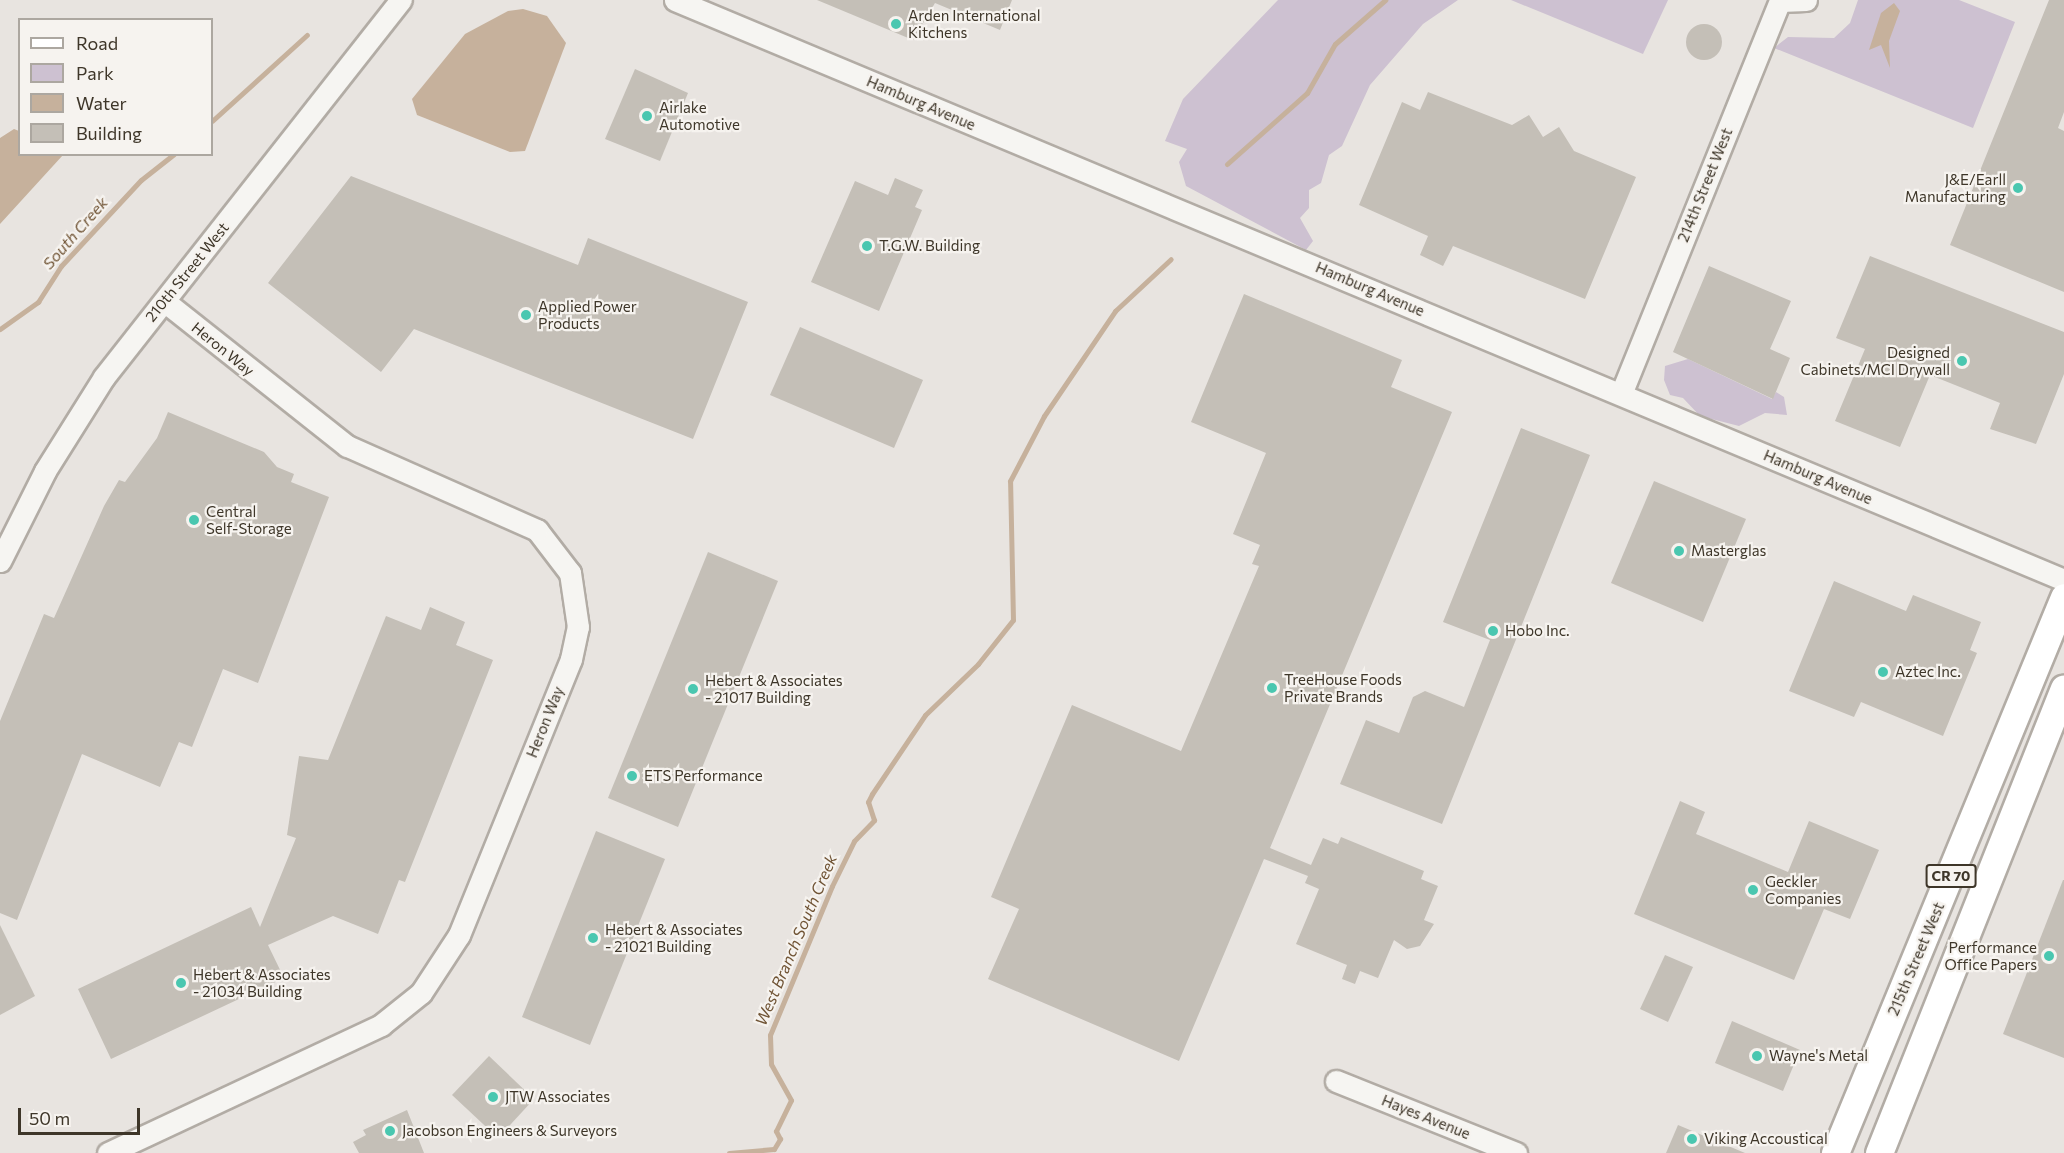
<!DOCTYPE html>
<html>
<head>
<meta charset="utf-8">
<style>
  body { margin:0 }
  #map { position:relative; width:2064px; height:1153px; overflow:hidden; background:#e8e4e0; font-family:Commissioner,sans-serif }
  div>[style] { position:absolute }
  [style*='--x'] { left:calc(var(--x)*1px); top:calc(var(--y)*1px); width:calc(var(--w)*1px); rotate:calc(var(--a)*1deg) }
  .green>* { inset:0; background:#cdc1d1 }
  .water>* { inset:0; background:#c6b19c }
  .stream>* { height:5px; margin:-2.5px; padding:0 2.5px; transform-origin:2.5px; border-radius:2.5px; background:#c6b19c }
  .building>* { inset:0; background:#c4bfb7 }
  .round { border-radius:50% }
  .roads { filter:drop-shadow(2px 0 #b2aca5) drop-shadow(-2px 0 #b2aca5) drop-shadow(0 2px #b2aca5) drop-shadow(0 -2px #b2aca5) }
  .minor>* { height:21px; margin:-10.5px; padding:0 10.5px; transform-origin:10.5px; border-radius:10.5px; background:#f6f5f2 }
  .major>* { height:27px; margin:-13.5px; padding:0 13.5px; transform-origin:13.5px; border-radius:13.5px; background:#fff }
  .dots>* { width:16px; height:16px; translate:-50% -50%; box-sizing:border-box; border:3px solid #f6f3ef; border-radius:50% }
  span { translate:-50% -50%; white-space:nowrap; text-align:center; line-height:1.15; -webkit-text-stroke:4.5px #f6f3ef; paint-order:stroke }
  .shield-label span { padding:2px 4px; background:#f6f3ef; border:2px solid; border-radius:4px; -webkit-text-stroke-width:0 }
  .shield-label { font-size:14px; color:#3e3629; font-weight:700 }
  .poi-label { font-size:15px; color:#3e3629 }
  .left { translate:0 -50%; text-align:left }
  .right { translate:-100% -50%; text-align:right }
  .street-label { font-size:15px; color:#3e3629 }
  .water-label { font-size:16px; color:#705435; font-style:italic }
  .legend { position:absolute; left:18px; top:18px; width:195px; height:138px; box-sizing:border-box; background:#f6f3ef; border:2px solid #aca7a0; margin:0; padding:8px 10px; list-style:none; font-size:18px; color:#3e3629 }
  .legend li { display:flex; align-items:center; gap:12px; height:30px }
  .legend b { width:30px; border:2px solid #aca7a0 }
  .scale { position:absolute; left:18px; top:1108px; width:122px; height:27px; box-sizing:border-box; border:3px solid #3e3629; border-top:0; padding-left:8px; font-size:18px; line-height:21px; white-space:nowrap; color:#3e3629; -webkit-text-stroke:4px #f6f3ef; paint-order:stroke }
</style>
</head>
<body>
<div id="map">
  <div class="green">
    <i style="clip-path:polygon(1278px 0,1458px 0,1423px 24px,1370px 85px,1342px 146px,1329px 155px,1321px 183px,1309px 190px,1309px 208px,1300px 218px,1313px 241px,1306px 250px,1186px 186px,1179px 162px,1187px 149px,1165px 141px,1183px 99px)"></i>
    <i style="clip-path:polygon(1511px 0,1668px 0,1643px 54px)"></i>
    <i style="clip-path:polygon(1858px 0,1959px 0,2015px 22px,1973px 128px,1774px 48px,1788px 37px,1834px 38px,1850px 23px)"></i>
    <i style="clip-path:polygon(1688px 359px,1772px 399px,1776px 392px,1784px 397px,1787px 415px,1765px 413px,1739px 426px,1700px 416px,1683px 398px,1670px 395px,1664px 380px,1665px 366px)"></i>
  </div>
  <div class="water">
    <i style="clip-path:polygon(1894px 3px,1900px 11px,1889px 41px,1890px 68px,1881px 45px,1869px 50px,1881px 13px)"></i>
    <i style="clip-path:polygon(523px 9px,547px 16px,566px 43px,525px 151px,510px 152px,417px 115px,412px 99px,465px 34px,508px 11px)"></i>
    <i style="clip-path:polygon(14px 129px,19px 131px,20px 154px,63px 155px,0 224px,0 138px)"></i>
  </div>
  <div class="stream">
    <i style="--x:212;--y:121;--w:128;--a:-42.2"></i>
    <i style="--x:1227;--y:164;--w:107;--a:-41.6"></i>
    <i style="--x:1307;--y:93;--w:56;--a:-60.3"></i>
    <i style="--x:1335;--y:44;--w:67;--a:-41.3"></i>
    <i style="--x:0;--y:329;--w:47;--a:-35.4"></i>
    <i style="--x:38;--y:302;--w:43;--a:-57.4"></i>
    <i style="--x:61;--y:266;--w:117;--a:-47.1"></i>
    <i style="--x:141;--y:180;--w:42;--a:-38.2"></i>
    <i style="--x:729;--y:1153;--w:45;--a:-5.1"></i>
    <i style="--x:774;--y:1149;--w:12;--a:-59"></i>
    <i style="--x:780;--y:1139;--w:9;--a:-117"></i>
    <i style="--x:776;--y:1131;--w:34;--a:-64"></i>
    <i style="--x:791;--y:1100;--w:41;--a:-119.1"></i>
    <i style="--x:771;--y:1064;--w:29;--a:-92"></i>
    <i style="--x:770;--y:1035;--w:161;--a:-67.4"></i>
    <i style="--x:832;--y:886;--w:50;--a:-63.9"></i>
    <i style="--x:854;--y:841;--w:29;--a:-46"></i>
    <i style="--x:874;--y:820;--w:19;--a:-108"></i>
    <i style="--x:868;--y:802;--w:9;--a:-63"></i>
    <i style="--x:872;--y:794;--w:95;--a:-56.1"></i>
    <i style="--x:925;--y:715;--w:74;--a:-43.9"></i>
    <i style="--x:978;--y:664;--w:56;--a:-51.5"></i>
    <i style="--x:1013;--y:620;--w:139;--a:-91.2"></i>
    <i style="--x:1010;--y:481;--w:73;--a:-62.4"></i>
    <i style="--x:1044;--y:416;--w:127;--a:-55.9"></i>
    <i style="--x:1115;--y:311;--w:76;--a:-42.9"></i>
  </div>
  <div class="building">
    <i style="clip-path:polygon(817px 0,1012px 0,1000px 30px,935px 3px,913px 40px)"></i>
    <i style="clip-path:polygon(2049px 0,2064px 0,2064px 112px,2058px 128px,2064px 131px,2064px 292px,1950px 245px)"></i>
    <i class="round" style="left:1686px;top:24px;width:36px;height:36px"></i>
    <i style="clip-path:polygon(635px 69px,688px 93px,660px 161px,605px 139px)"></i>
    <i style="clip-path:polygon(1428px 92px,1512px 125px,1529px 115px,1543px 137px,1559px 127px,1574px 151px,1636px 177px,1585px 299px,1453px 246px,1443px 266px,1420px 255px,1428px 236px,1359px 205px,1402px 102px,1420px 110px)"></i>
    <i style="clip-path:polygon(351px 176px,578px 265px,588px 238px,748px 302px,693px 439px,414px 329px,381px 372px,268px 283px)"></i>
    <i style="clip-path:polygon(895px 178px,923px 190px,915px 207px,922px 210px,879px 311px,811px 282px,855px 181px,888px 195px)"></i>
    <i style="clip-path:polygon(1870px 256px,2064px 332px,2064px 374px,2036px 444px,1990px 429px,2000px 403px,1930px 375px,1900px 447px,1835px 421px,1865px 349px,1836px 338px)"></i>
    <i style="clip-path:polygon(1709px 266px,1791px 301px,1770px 349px,1790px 358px,1773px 399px,1673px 352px)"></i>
    <i style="clip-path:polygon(1244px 294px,1402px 360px,1391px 387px,1452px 412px,1270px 848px,1311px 865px,1323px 838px,1338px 844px,1341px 837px,1424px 871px,1421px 879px,1438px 886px,1424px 920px,1434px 924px,1420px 946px,1407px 949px,1394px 940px,1378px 978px,1360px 971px,1355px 984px,1342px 979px,1347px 965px,1296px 944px,1319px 889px,1305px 883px,1308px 876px,1264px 859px,1179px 1061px,988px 979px,1019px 909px,991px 897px,1072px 705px,1181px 751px,1259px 566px,1252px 564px,1260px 545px,1233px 534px,1266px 453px,1191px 422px)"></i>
    <i style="clip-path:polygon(800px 327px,923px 380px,894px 448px,770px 395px)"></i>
    <i style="clip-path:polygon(168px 412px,264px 452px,277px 467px,294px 474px,291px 482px,329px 497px,258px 683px,223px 669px,192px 747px,179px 742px,160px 787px,82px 754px,17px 920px,0 913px,0 721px,44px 614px,54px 618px,104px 506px,119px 480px,125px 482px,157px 438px)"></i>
    <i style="clip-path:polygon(1521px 428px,1590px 455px,1442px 824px,1340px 784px,1366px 720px,1399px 733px,1413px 697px,1425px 691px,1464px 707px,1490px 640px,1443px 622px)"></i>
    <i style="clip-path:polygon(1654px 481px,1746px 519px,1703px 622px,1611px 583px)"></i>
    <i style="clip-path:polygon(708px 552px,778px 581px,678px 827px,608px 798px)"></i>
    <i style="clip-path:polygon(1834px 581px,1906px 611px,1913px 595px,1981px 622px,1970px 650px,1977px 653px,1943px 736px,1861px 702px,1854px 717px,1789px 691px)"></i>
    <i style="clip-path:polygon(430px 607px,465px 622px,456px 645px,493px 660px,405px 882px,399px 880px,378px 934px,333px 916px,268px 945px,284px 978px,111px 1059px,78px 989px,251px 907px,260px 927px,296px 838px,287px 835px,299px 756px,328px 760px,386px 616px,421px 630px)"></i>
    <i style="clip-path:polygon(1680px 801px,1705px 812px,1696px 834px,1788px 872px,1809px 821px,1879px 850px,1850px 919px,1824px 909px,1794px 980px,1634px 914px)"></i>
    <i style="clip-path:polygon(596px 831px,665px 859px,590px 1045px,522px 1017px)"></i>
    <i style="clip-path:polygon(2063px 880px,2064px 880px,2064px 1058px,2003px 1034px)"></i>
    <i style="clip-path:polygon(0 925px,35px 996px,0 1015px)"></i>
    <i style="clip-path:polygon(1665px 955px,1693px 967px,1668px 1022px,1640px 1009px)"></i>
    <i style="clip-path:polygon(1732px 1021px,1800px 1050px,1783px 1091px,1715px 1063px)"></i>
    <i style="clip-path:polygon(489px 1056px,534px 1099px,498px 1138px,452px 1095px)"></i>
    <i style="clip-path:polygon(407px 1110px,424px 1153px,359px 1153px,353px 1142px,366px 1135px,363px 1130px)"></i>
    <i style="clip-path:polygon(1678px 1125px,1745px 1153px,1666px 1153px)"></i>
  </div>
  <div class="roads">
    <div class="minor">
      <i style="--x:675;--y:0;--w:1505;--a:22.66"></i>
      <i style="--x:1621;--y:394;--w:424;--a:-68"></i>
      <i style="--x:1780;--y:1;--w:26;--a:-2"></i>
      <i style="--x:0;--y:561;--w:101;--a:-63.4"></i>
      <i style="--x:45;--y:471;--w:111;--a:-57.9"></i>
      <i style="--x:104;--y:377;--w:480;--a:-51.8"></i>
      <i style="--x:1336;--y:1081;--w:194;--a:21.8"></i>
      <i style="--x:108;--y:1153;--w:302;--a:-25.1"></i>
      <i style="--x:381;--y:1025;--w:51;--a:-38.7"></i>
      <i style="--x:421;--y:993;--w:69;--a:-56.8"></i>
      <i style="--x:459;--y:935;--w:298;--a:-67.9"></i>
      <i style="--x:571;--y:659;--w:33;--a:-78"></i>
      <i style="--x:578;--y:627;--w:55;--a:-98.4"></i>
      <i style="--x:570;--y:573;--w:54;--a:-127.5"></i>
      <i style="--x:537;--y:530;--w:208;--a:-156.1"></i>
      <i style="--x:347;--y:446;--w:233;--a:-141.6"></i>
    </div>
    <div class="major">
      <i style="--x:1835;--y:1153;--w:601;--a:-67.61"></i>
      <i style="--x:1879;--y:1153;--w:500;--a:-68.3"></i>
    </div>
  </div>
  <div class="dots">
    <i style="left:896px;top:24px;background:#4ac7b0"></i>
    <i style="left:647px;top:116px;background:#4ac7b0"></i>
    <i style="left:2018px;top:188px;background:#4ac7b0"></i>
    <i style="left:867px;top:246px;background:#4ac7b0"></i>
    <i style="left:526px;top:315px;background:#4ac7b0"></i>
    <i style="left:1962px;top:361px;background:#4ac7b0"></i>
    <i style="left:194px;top:520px;background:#4ac7b0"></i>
    <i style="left:1679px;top:551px;background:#4ac7b0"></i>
    <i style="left:1493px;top:631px;background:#4ac7b0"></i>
    <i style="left:1883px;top:672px;background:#4ac7b0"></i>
    <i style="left:1272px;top:688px;background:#4ac7b0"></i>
    <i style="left:693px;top:689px;background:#4ac7b0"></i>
    <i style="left:632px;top:776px;background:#4ac7b0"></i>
    <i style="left:1753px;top:890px;background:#4ac7b0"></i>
    <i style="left:593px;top:938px;background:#4ac7b0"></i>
    <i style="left:2049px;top:956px;background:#4ac7b0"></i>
    <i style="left:181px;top:983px;background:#4ac7b0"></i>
    <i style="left:1757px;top:1056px;background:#4ac7b0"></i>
    <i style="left:493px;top:1097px;background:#4ac7b0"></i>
    <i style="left:390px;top:1131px;background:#4ac7b0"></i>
    <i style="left:1692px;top:1139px;background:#4ac7b0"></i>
  </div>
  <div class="shield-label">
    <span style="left:1951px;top:876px">CR 70</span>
  </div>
  <div class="poi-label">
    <span class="left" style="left:908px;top:24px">Arden International<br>Kitchens</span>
    <span class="left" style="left:659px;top:116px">Airlake<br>Automotive</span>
    <span class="right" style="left:2006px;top:188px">J&amp;E/Earll<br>Manufacturing</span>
    <span class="left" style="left:879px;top:246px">T.G.W. Building</span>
    <span class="left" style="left:538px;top:315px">Applied Power<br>Products</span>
    <span class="right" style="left:1950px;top:361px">Designed<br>Cabinets/MCI Drywall</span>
    <span class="left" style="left:206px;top:520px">Central<br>Self-Storage</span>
    <span class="left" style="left:1691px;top:551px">Masterglas</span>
    <span class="left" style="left:1505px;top:631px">Hobo Inc.</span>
    <span class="left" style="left:1895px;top:672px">Aztec Inc.</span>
    <span class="left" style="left:1284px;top:688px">TreeHouse Foods<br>Private Brands</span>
    <span class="left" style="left:705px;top:689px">Hebert &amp; Associates<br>- 21017 Building</span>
    <span class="left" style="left:644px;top:776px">ETS Performance</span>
    <span class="left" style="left:1765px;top:890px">Geckler<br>Companies</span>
    <span class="left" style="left:605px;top:938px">Hebert &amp; Associates<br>- 21021 Building</span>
    <span class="right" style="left:2037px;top:956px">Performance<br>Office Papers</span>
    <span class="left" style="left:193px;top:983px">Hebert &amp; Associates<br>- 21034 Building</span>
    <span class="left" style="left:1769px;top:1056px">Wayne's Metal</span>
    <span class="left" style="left:505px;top:1097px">JTW Associates</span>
    <span class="left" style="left:402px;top:1131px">Jacobson Engineers &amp; Surveyors</span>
    <span class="left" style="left:1704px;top:1139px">Viking Accoustical</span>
  </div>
  <div class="street-label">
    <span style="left:921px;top:103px;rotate:23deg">Hamburg Avenue</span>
    <span style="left:1705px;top:185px;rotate:-68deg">214th Street West</span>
    <span style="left:187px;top:272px;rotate:-51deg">210th Street West</span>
    <span style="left:1370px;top:289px;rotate:23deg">Hamburg Avenue</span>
    <span style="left:223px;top:349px;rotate:39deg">Heron Way</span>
    <span style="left:1818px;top:477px;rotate:23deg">Hamburg Avenue</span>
    <span style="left:545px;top:722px;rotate:-68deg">Heron Way</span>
    <span style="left:1916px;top:959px;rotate:-67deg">215th Street West</span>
    <span style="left:1426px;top:1117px;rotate:22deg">Hayes Avenue</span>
  </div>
  <div class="water-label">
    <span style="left:75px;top:233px;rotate:-49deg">South Creek</span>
    <span style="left:796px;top:940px;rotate:-67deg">West Branch South Creek</span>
  </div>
  <ul class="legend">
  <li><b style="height:8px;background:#fff"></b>Road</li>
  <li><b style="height:16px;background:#cdc1d1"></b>Park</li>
  <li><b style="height:16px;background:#c6b19c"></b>Water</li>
  <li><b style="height:16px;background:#c4bfb7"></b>Building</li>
  </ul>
  <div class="scale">50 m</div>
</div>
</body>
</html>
